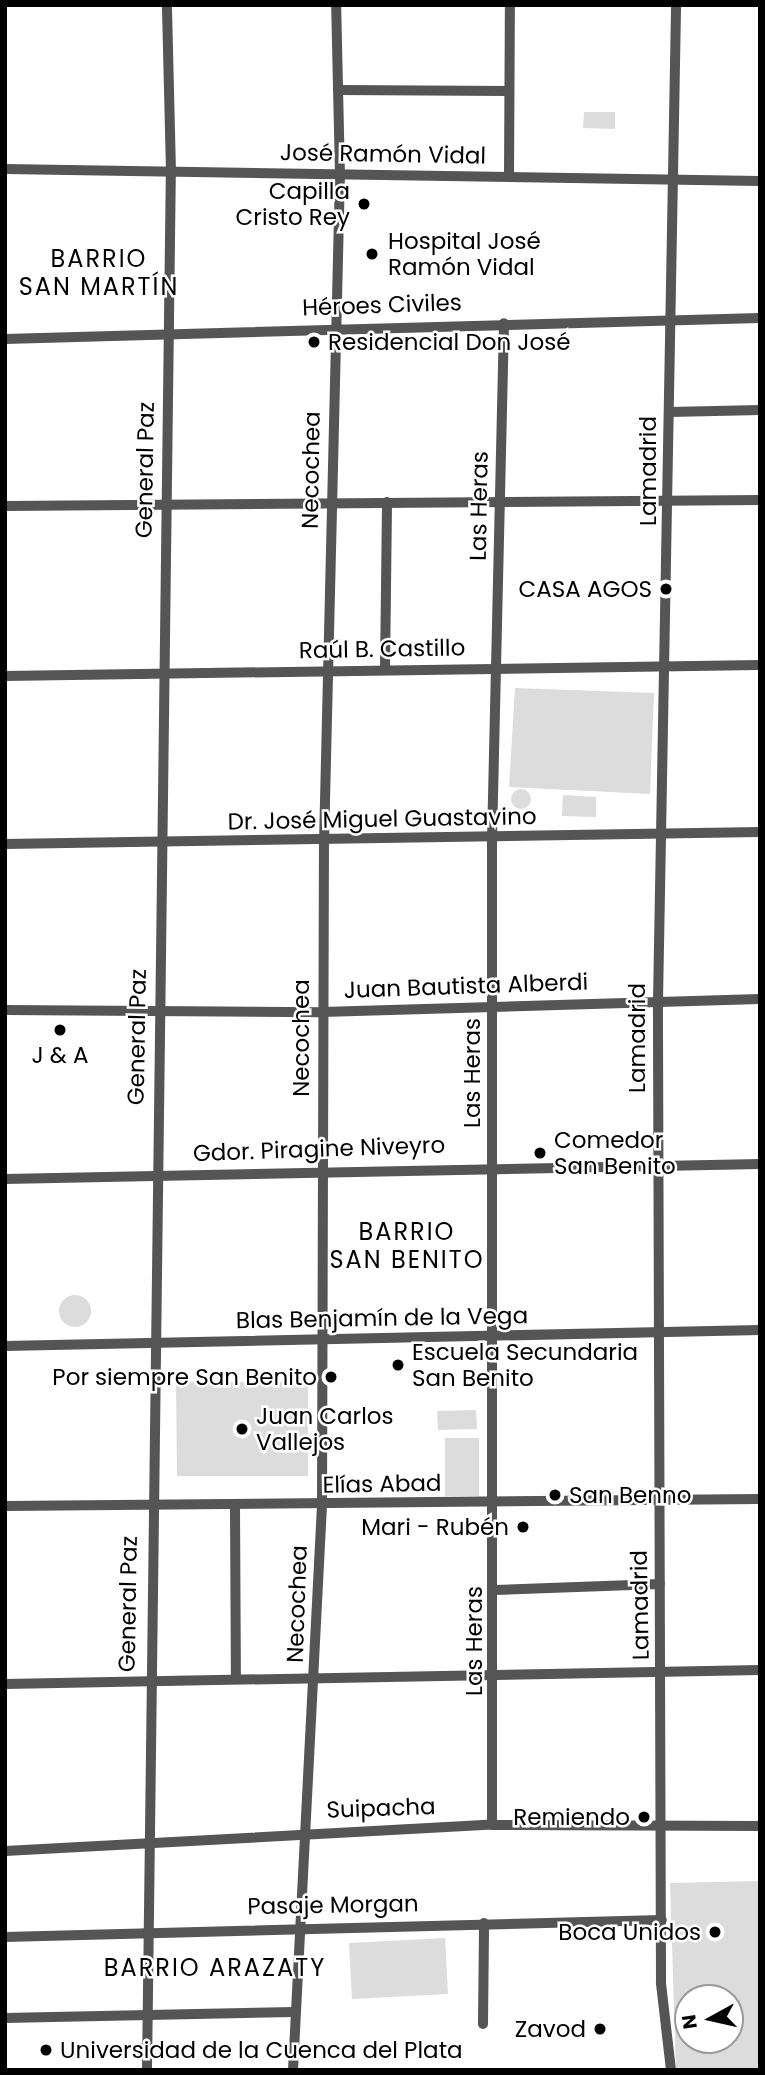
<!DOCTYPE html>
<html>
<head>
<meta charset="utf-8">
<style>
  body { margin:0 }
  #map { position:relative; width:765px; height:2075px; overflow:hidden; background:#fff; font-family:Poppins,sans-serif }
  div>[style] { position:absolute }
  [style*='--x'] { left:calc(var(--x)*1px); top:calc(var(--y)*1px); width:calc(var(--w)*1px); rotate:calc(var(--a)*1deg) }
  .green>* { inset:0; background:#dcdcdc }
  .round { border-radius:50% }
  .minor>* { height:10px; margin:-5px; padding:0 5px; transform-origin:5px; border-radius:5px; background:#555 }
  .dots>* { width:19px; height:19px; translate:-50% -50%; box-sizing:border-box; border:4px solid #fff; border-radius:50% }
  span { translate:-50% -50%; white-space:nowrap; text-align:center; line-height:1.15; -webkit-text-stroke:5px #fff; paint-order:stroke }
  .street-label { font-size:23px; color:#000 }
  .poi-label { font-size:23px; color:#000 }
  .right { translate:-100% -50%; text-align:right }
  .left { translate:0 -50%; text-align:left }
  .neighbourhood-label { font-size:24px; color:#000; letter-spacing:2px }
  .frame { position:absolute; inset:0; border:7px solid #000; pointer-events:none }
  .north { position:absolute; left:674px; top:1984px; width:70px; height:70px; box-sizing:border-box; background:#fff; border:2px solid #999; border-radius:50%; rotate:262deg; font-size:19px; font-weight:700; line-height:28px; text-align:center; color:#000 }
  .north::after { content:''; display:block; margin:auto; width:24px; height:32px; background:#000; clip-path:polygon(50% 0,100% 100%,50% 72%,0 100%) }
</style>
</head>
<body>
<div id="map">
  <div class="green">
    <i style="clip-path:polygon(584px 112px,615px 112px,615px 129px,583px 128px)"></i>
    <i style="clip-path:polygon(515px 688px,654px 693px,650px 794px,509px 787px)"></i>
    <i class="round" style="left:511px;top:789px;width:20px;height:20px"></i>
    <i style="clip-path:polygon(563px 795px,596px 797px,596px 817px,562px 816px)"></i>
    <i class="round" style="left:59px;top:1295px;width:32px;height:32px"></i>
    <i style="clip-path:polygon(176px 1382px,308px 1382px,308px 1476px,177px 1476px)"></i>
    <i style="clip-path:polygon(476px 1410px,477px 1429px,438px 1430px,437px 1411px)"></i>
    <i style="clip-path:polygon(445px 1438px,479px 1438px,479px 1496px,445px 1496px)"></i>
    <i style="clip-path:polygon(evenodd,760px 1881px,760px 2070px,676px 2070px,670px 1883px,760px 1881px,688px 1998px,730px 1998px,730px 2040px,688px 2040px,688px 1998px)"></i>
    <i style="clip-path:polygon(445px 1938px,448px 1994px,352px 1999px,349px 1943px)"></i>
  </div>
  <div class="minor">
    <i style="--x:338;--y:90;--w:171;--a:0.3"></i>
    <i style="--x:5;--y:169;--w:755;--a:0.91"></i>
    <i style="--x:509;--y:176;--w:171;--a:-89.7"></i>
    <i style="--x:5;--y:339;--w:755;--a:-1.59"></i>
    <i style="--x:670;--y:412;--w:90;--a:-1.3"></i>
    <i style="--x:5;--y:506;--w:755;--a:-0.46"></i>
    <i style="--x:385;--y:669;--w:167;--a:-89.3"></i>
    <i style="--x:5;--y:676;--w:755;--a:-0.83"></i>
    <i style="--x:5;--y:844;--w:755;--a:-0.91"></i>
    <i style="--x:5;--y:1010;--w:317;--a:0.4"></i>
    <i style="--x:322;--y:1012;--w:438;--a:-1.7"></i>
    <i style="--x:5;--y:1179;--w:755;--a:-1.14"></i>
    <i style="--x:5;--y:1346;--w:755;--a:-1.21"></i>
    <i style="--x:5;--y:1506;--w:755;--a:-0.53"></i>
    <i style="--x:235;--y:1506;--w:171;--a:89.7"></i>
    <i style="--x:494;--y:1590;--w:166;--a:-2.1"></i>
    <i style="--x:5;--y:1684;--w:755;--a:-1.06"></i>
    <i style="--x:492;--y:1825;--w:985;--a:-90"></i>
    <i style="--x:492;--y:840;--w:517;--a:-88.67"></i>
    <i style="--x:5;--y:1851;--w:488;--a:-3.1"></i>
    <i style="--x:492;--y:1825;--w:268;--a:0.2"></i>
    <i style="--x:5;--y:1937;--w:657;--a:-1.48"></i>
    <i style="--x:5;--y:2018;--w:289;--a:-1.2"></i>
    <i style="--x:483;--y:2024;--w:101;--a:-89.4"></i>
    <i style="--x:147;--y:2070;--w:1898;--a:-89.28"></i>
    <i style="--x:171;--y:172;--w:167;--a:-91.4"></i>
    <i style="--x:293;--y:2070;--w:566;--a:-87.06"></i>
    <i style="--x:322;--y:1505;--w:662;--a:-89.83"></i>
    <i style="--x:324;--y:843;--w:668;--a:-88.63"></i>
    <i style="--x:340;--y:175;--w:170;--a:-91.3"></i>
    <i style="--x:671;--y:2070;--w:88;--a:-96.6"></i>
    <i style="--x:661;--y:1983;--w:982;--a:-90.18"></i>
    <i style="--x:658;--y:1001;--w:996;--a:-88.96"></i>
  </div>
  <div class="dots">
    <i style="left:364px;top:204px;background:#000"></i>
    <i style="left:372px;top:254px;background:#000"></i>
    <i style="left:314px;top:342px;background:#000"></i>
    <i style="left:666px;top:589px;background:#000"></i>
    <i style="left:60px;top:1030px;background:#000"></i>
    <i style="left:540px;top:1153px;background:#000"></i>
    <i style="left:398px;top:1365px;background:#000"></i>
    <i style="left:331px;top:1377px;background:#000"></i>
    <i style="left:242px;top:1429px;background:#000"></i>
    <i style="left:555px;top:1495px;background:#000"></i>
    <i style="left:523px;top:1527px;background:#000"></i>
    <i style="left:644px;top:1817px;background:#000"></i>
    <i style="left:715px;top:1932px;background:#000"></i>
    <i style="left:600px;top:2029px;background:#000"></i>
    <i style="left:46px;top:2050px;background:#000"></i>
  </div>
  <div class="street-label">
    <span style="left:383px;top:154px;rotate:1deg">José Ramón Vidal</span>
    <span style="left:382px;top:305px;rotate:-2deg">Héroes Civiles</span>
    <span style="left:145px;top:470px;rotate:-89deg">General Paz</span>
    <span style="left:311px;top:470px;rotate:-89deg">Necochea</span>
    <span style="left:648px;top:471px;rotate:-90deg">Lamadrid</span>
    <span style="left:479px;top:506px;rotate:-89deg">Las Heras</span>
    <span style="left:382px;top:649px;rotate:-1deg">Raúl B. Castillo</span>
    <span style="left:382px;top:819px;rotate:-1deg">Dr. José Miguel Guastavino</span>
    <span style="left:466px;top:986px;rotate:-2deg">Juan Bautista Alberdi</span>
    <span style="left:137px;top:1037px;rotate:-89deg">General Paz</span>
    <span style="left:301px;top:1038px;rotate:-90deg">Necochea</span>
    <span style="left:637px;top:1038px;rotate:-90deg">Lamadrid</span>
    <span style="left:472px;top:1073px;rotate:-90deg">Las Heras</span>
    <span style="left:319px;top:1149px;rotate:-2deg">Gdor. Piragine Niveyro</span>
    <span style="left:382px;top:1318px;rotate:-1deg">Blas Benjamín de la Vega</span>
    <span style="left:382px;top:1484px;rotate:-1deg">Elías Abad</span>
    <span style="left:128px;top:1604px;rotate:-89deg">General Paz</span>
    <span style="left:297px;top:1604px;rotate:-88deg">Necochea</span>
    <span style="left:640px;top:1605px;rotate:-91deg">Lamadrid</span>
    <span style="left:474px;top:1641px;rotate:-90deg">Las Heras</span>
    <span style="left:381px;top:1808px;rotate:-2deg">Suipacha</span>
    <span style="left:333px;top:1905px;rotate:-1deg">Pasaje Morgan</span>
  </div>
  <div class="poi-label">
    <span class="right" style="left:350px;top:204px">Capilla<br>Cristo Rey</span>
    <span class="left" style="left:388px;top:254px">Hospital José<br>Ramón Vidal</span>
    <span class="left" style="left:328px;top:342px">Residencial Don José</span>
    <span class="right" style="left:652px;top:589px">CASA AGOS</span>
    <span style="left:60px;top:1055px">J &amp; A</span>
    <span class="left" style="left:554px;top:1153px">Comedor<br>San Benito</span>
    <span class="left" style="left:412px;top:1365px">Escuela Secundaria<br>San Benito</span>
    <span class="right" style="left:317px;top:1377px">Por siempre San Benito</span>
    <span class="left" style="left:256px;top:1429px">Juan Carlos<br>Vallejos</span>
    <span class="left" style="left:569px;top:1495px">San Benno</span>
    <span class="right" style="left:509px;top:1527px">Mari - Rubén</span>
    <span class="right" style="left:630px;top:1817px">Remiendo</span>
    <span class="right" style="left:701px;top:1932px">Boca Unidos</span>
    <span class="right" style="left:586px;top:2029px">Zavod</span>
    <span class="left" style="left:60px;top:2050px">Universidad de la Cuenca del Plata</span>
  </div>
  <div class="neighbourhood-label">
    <span style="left:99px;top:273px">BARRIO<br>SAN MARTÍN</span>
    <span style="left:407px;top:1246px">BARRIO<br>SAN BENITO</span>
    <span style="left:215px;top:1968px">BARRIO ARAZATY</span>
  </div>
  <div class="frame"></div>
  <div class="north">N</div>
</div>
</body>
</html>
